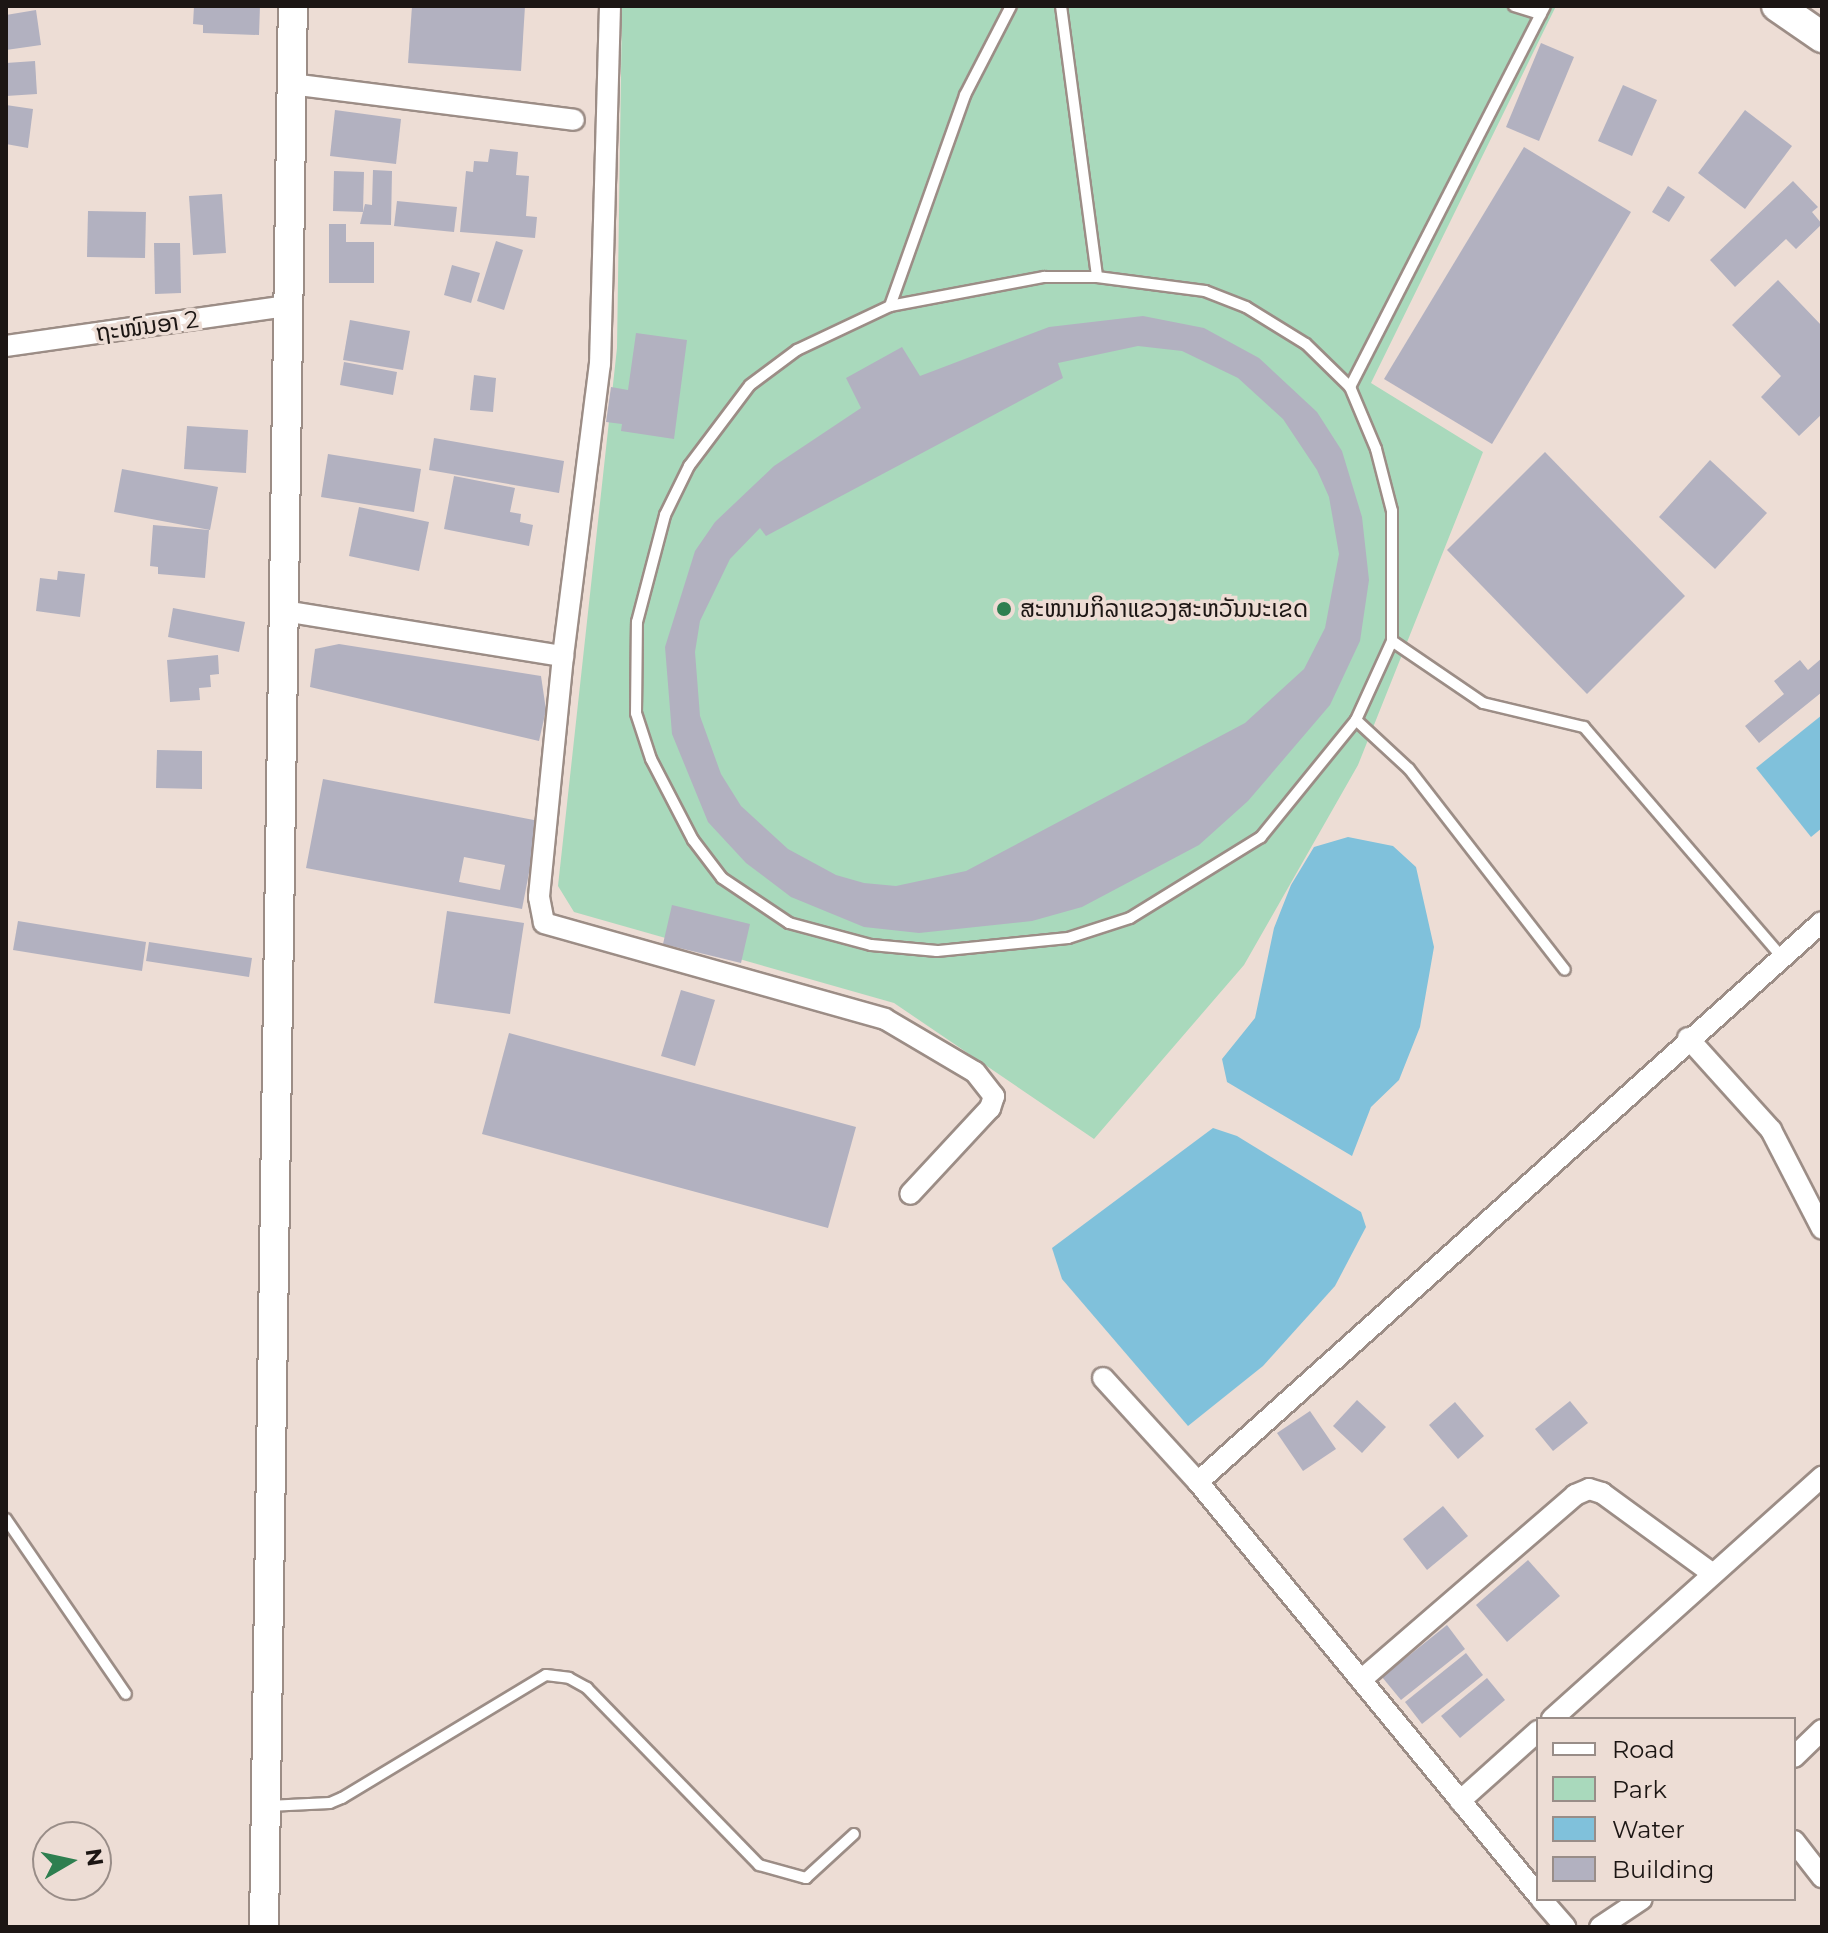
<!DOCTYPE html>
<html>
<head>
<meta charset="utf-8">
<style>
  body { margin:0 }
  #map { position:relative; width:1828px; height:1933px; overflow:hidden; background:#edddd5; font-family:Montserrat,"Noto Sans Lao",sans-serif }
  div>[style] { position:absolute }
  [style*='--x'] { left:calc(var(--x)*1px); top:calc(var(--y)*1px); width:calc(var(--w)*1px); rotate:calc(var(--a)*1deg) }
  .green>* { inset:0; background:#a9d9bc }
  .water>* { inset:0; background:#80c1db }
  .building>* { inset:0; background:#b2b1c0 }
  .roads { filter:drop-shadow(2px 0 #9c8d86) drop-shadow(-2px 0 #9c8d86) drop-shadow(0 2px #9c8d86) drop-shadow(0 -2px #9c8d86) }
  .lane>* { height:10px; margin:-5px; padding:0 5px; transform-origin:5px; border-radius:5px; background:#fff }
  .street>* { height:20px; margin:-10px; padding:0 10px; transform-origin:10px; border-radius:10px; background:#fff }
  .secondary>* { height:28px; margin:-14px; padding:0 14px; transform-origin:14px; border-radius:14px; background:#fff }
  .primary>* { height:30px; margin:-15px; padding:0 15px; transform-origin:15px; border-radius:15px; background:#fff }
  .dots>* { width:22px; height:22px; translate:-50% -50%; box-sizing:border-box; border:4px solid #edddd5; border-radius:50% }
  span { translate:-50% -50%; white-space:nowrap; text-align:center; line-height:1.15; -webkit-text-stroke:7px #edddd5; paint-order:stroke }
  .street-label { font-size:24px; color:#1c1614 }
  .poi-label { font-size:24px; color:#1c1614 }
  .left { translate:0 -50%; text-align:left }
  .frame { position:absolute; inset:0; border:8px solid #1c1614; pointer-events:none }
  .legend { position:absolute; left:1536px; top:1717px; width:260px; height:184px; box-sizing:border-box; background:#edddd5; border:2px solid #998d88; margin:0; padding:10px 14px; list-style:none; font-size:24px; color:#1c1614 }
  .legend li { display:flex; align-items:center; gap:16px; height:40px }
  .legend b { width:40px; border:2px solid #998d88 }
  .north { position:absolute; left:32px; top:1821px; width:80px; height:80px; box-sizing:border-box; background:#edddd5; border:2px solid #998d88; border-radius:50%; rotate:81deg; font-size:22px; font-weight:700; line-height:32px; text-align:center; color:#1c1614 }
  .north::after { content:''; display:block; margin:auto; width:28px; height:36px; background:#2e7f50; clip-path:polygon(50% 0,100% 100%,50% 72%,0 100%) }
</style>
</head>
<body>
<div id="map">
  <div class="green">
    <i style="clip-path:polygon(622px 6px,1556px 6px,1371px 383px,1483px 452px,1358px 765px,1244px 965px,1094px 1139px,894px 1003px,574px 912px,558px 886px,617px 348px)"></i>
  </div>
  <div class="water">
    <i style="clip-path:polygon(1822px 715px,1822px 828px,1811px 837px,1756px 768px)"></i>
    <i style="clip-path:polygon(1348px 837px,1393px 846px,1416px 867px,1434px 947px,1420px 1027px,1399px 1080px,1371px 1107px,1352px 1156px,1227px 1082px,1222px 1059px,1255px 1018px,1274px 928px,1291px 885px,1314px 847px)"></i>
    <i style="clip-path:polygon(1213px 1128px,1237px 1136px,1361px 1212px,1366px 1227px,1335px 1286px,1263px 1366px,1188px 1426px,1062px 1279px,1052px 1248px)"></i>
  </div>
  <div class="building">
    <i style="clip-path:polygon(194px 6px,260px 6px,259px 35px,203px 33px,203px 25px,193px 24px)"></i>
    <i style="clip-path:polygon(412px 6px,525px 6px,521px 71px,408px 63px)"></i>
    <i style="clip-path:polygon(36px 10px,41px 45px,6px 50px,6px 15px)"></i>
    <i style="clip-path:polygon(1541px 43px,1574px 57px,1539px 141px,1506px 127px)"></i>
    <i style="clip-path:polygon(35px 61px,37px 94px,6px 96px,6px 63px)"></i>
    <i style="clip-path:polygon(1623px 85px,1657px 100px,1632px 156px,1598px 141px)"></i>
    <i style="clip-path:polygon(6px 105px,33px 109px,28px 148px,6px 144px)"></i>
    <i style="clip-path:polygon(335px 110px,401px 119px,396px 164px,330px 156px)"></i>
    <i style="clip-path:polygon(1745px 110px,1792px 146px,1745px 209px,1698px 173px)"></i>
    <i style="clip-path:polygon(1524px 147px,1631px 212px,1492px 444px,1384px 379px)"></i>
    <i style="clip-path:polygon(490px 149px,518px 152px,516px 175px,529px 176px,526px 216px,537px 217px,535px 238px,460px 232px,466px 171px,473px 172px,474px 161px,488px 162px)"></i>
    <i style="clip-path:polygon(373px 170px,392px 171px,391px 225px,360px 224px,365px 204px,372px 205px)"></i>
    <i style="clip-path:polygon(334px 171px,364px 172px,363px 212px,333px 211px)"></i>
    <i style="clip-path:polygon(1793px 181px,1818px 207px,1812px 212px,1822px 224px,1796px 249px,1786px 239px,1735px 287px,1710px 260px)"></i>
    <i style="clip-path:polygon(1668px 186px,1685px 197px,1669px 222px,1652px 212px)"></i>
    <i style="clip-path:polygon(222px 194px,226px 253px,193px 255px,189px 196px)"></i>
    <i style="clip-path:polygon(397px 201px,457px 207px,454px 232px,394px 226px)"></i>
    <i style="clip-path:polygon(88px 211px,146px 212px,145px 258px,87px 257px)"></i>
    <i style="clip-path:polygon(329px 224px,346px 224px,346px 242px,374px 242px,374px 283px,329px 283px)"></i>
    <i style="clip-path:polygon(496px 241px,523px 250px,504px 310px,477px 301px)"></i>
    <i style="clip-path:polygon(154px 243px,180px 243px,181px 293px,155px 294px)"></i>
    <i style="clip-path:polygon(452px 265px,480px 273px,471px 303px,444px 295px)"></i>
    <i style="clip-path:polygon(1778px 280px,1822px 326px,1822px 414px,1799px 436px,1761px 397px,1781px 376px,1732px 325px)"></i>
    <i style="clip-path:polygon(evenodd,1143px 316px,1204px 328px,1259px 358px,1317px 412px,1342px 451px,1362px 517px,1369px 580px,1360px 641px,1330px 705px,1248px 801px,1199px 845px,1082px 907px,1032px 921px,919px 933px,864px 927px,791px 897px,746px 863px,708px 822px,672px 734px,665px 647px,695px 551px,715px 522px,774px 466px,861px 408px,846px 378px,902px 347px,920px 376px,1049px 327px,1143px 316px,1138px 346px,1182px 351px,1238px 378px,1283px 419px,1317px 470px,1329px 497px,1339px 554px,1325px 628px,1304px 669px,1245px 723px,966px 871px,896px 886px,864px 883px,836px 875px,788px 849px,741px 806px,721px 774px,700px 716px,695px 652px,700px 621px,730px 559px,760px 528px,766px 536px,1063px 378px,1058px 363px,1138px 346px)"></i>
    <i style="clip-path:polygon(350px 320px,410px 331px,403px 370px,343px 360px)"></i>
    <i style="clip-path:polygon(636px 333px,687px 340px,674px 439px,621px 431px,622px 424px,606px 422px,611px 387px,628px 390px)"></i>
    <i style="clip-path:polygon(344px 362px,397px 372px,393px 395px,340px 385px)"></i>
    <i style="clip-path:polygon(474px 375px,496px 378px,493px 412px,470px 410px)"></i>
    <i style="clip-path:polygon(187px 426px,248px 430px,246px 473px,184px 469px)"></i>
    <i style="clip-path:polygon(434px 438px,564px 461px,559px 493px,429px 470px)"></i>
    <i style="clip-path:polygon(1545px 452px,1685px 596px,1587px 694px,1447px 550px)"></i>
    <i style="clip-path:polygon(328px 454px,421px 469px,414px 512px,321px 497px)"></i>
    <i style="clip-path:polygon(1710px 460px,1767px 513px,1715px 569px,1659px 517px)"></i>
    <i style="clip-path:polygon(122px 469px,218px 487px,210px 530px,114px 512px)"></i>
    <i style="clip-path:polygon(454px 476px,515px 488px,510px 512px,521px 514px,520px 522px,533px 525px,529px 546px,444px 529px)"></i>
    <i style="clip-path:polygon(359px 507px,429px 522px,419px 571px,349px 556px)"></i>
    <i style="clip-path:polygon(153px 525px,209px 530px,205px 578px,158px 574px,158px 567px,150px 566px)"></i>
    <i style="clip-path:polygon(58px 571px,85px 574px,80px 617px,36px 611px,40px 578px,57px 580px)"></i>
    <i style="clip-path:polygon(173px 608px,245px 622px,239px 652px,168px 637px)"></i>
    <i style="clip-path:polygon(339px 644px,541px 676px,546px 710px,539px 741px,310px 687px,315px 649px)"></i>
    <i style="clip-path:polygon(218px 655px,219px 674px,210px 675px,211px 687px,199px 688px,200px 700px,170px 702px,167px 660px)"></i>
    <i style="clip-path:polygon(1822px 658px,1822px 692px,1759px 743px,1745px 726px,1784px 694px,1774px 681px,1800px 660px,1808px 670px)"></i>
    <i style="clip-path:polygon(157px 750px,202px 751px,202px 789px,156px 788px)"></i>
    <i style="clip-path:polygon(evenodd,323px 779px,539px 821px,522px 909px,306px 868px,323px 779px,464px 857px,505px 865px,500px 890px,459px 882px,464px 857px)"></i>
    <i style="clip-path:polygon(672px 905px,750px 924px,741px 963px,663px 944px)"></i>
    <i style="clip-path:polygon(447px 911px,524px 923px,510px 1014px,434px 1003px)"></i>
    <i style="clip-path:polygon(18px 921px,146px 942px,142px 971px,13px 950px)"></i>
    <i style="clip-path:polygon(149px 942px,252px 958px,249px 977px,146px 961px)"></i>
    <i style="clip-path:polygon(681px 990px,715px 1000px,695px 1066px,661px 1056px)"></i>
    <i style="clip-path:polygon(509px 1033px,856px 1127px,828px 1228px,482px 1134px)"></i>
    <i style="clip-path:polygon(1357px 1400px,1386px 1427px,1362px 1453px,1333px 1426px)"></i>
    <i style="clip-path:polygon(1570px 1401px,1588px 1423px,1553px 1451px,1535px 1429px)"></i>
    <i style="clip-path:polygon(1455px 1402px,1484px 1436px,1458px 1459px,1429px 1425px)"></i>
    <i style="clip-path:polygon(1310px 1411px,1336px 1449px,1303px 1471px,1277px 1433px)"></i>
    <i style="clip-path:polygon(1443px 1506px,1468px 1536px,1427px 1570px,1403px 1539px)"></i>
    <i style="clip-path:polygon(1528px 1560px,1560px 1596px,1507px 1642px,1476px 1605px)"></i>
    <i style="clip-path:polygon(1447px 1625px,1465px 1649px,1401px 1700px,1382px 1677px)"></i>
    <i style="clip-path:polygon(1466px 1653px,1483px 1675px,1422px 1724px,1405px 1702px)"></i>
    <i style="clip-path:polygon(1487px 1678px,1505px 1700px,1460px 1738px,1441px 1716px)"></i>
  </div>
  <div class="roads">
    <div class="lane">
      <i style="--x:1061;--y:6;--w:273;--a:82.4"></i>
      <i style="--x:1514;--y:6;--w:28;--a:17"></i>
      <i style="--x:1044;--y:277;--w:53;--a:0"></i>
      <i style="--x:1097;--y:277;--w:109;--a:7.4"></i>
      <i style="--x:1205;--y:291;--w:44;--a:21.3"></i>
      <i style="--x:1246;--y:307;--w:70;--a:31.7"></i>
      <i style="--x:1306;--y:344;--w:62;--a:44.3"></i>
      <i style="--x:1350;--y:387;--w:67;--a:67.2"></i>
      <i style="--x:1376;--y:449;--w:64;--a:75.5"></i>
      <i style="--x:1392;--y:511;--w:130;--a:90"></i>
      <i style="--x:1392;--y:641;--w:87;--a:114.5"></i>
      <i style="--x:1356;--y:720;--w:151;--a:129.1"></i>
      <i style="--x:1261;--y:837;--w:154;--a:148.3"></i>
      <i style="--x:1130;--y:918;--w:65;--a:162.1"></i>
      <i style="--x:1068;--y:938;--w:132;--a:174.3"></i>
      <i style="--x:937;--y:951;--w:66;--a:-174.8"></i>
      <i style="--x:871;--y:945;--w:85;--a:-165"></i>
      <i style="--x:789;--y:923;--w:81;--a:-146.1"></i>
      <i style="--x:722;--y:878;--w:48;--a:-127.3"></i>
      <i style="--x:693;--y:840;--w:91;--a:-117.4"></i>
      <i style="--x:651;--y:759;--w:48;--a:-108.1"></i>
      <i style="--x:636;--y:713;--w:91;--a:-89.4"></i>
      <i style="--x:637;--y:622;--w:111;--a:-75.3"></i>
      <i style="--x:665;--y:515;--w:55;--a:-63.9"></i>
      <i style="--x:689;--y:466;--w:101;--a:-53"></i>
      <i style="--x:750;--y:385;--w:59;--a:-36.7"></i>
      <i style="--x:797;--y:350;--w:103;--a:-25.3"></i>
      <i style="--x:890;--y:306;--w:157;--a:-10.7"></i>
      <i style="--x:890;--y:306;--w:224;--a:-70.4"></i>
      <i style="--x:965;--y:95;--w:100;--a:-62.7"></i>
      <i style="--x:1350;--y:387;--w:428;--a:-62.9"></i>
      <i style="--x:1392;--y:641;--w:110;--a:34.3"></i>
      <i style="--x:1483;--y:703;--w:104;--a:13.4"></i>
      <i style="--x:1584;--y:727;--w:301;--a:49.3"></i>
      <i style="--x:1356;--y:720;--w:72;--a:42.8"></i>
      <i style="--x:1409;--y:769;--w:254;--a:52.2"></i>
      <i style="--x:6;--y:1519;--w:212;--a:55.6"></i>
      <i style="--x:268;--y:1806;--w:62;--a:-2.8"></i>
      <i style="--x:330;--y:1803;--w:13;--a:-23"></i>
      <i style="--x:342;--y:1798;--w:238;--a:-31.1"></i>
      <i style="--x:546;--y:1675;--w:23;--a:7"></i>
      <i style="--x:569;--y:1678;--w:21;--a:29"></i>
      <i style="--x:587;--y:1688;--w:247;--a:45.8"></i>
      <i style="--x:759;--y:1865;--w:49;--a:15.5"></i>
      <i style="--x:806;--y:1878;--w:65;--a:-42.5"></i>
    </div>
    <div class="street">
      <i style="--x:291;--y:84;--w:285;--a:7.2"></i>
      <i style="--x:6;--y:346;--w:285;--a:-8.1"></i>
      <i style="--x:284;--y:611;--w:283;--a:9.2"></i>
      <i style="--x:563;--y:656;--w:294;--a:-82.8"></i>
      <i style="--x:600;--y:364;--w:358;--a:-88.4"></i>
      <i style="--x:563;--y:656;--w:242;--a:95.7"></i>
      <i style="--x:539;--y:897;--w:26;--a:79"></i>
      <i style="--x:544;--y:923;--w:354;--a:15.7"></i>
      <i style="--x:885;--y:1019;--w:104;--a:30.5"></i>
      <i style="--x:975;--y:1072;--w:31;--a:52"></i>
      <i style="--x:994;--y:1096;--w:13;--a:108"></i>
      <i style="--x:990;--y:1108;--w:117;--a:132.9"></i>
      <i style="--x:1688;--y:1038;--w:124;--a:47.9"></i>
      <i style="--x:1771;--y:1130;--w:111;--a:62.7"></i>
      <i style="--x:1103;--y:1378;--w:141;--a:47.6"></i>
      <i style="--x:1198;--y:1482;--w:535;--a:50.54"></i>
      <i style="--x:1198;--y:1482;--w:838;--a:-41.91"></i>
      <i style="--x:1361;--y:1680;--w:283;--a:-40.8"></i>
      <i style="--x:1575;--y:1495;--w:15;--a:-23"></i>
      <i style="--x:1589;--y:1489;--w:14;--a:17"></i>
      <i style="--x:1602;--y:1493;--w:137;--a:36.1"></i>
      <i style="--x:1552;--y:1719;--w:363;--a:-41.9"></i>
      <i style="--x:1794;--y:1757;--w:39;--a:-44"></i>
      <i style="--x:1460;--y:1801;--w:105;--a:-41.9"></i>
      <i style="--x:1794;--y:1841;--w:46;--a:52.1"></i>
      <i style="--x:1541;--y:1899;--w:37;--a:49"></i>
      <i style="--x:1600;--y:1927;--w:50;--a:-33.7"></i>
    </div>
    <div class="secondary">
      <i style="--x:264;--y:1927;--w:1921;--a:-89.14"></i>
    </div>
    <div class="primary">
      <i style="--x:1777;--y:6;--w:55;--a:34.6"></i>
    </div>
  </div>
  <div class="dots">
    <i style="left:1004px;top:609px;background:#2e7f50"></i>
  </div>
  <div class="street-label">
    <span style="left:147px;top:326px;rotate:-8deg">ຖະໜົນອາ 2</span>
  </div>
  <div class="poi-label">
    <span class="left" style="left:1020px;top:609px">ສະໜາມກິລາແຂວງສະຫວັນນະເຂດ</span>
  </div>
  <div class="frame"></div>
  <ul class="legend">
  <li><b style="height:10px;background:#fff"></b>Road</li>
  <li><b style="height:22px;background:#a9d9bc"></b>Park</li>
  <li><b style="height:22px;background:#80c1db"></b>Water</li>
  <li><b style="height:22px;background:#b2b1c0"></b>Building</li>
  </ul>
  <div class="north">N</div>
</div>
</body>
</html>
